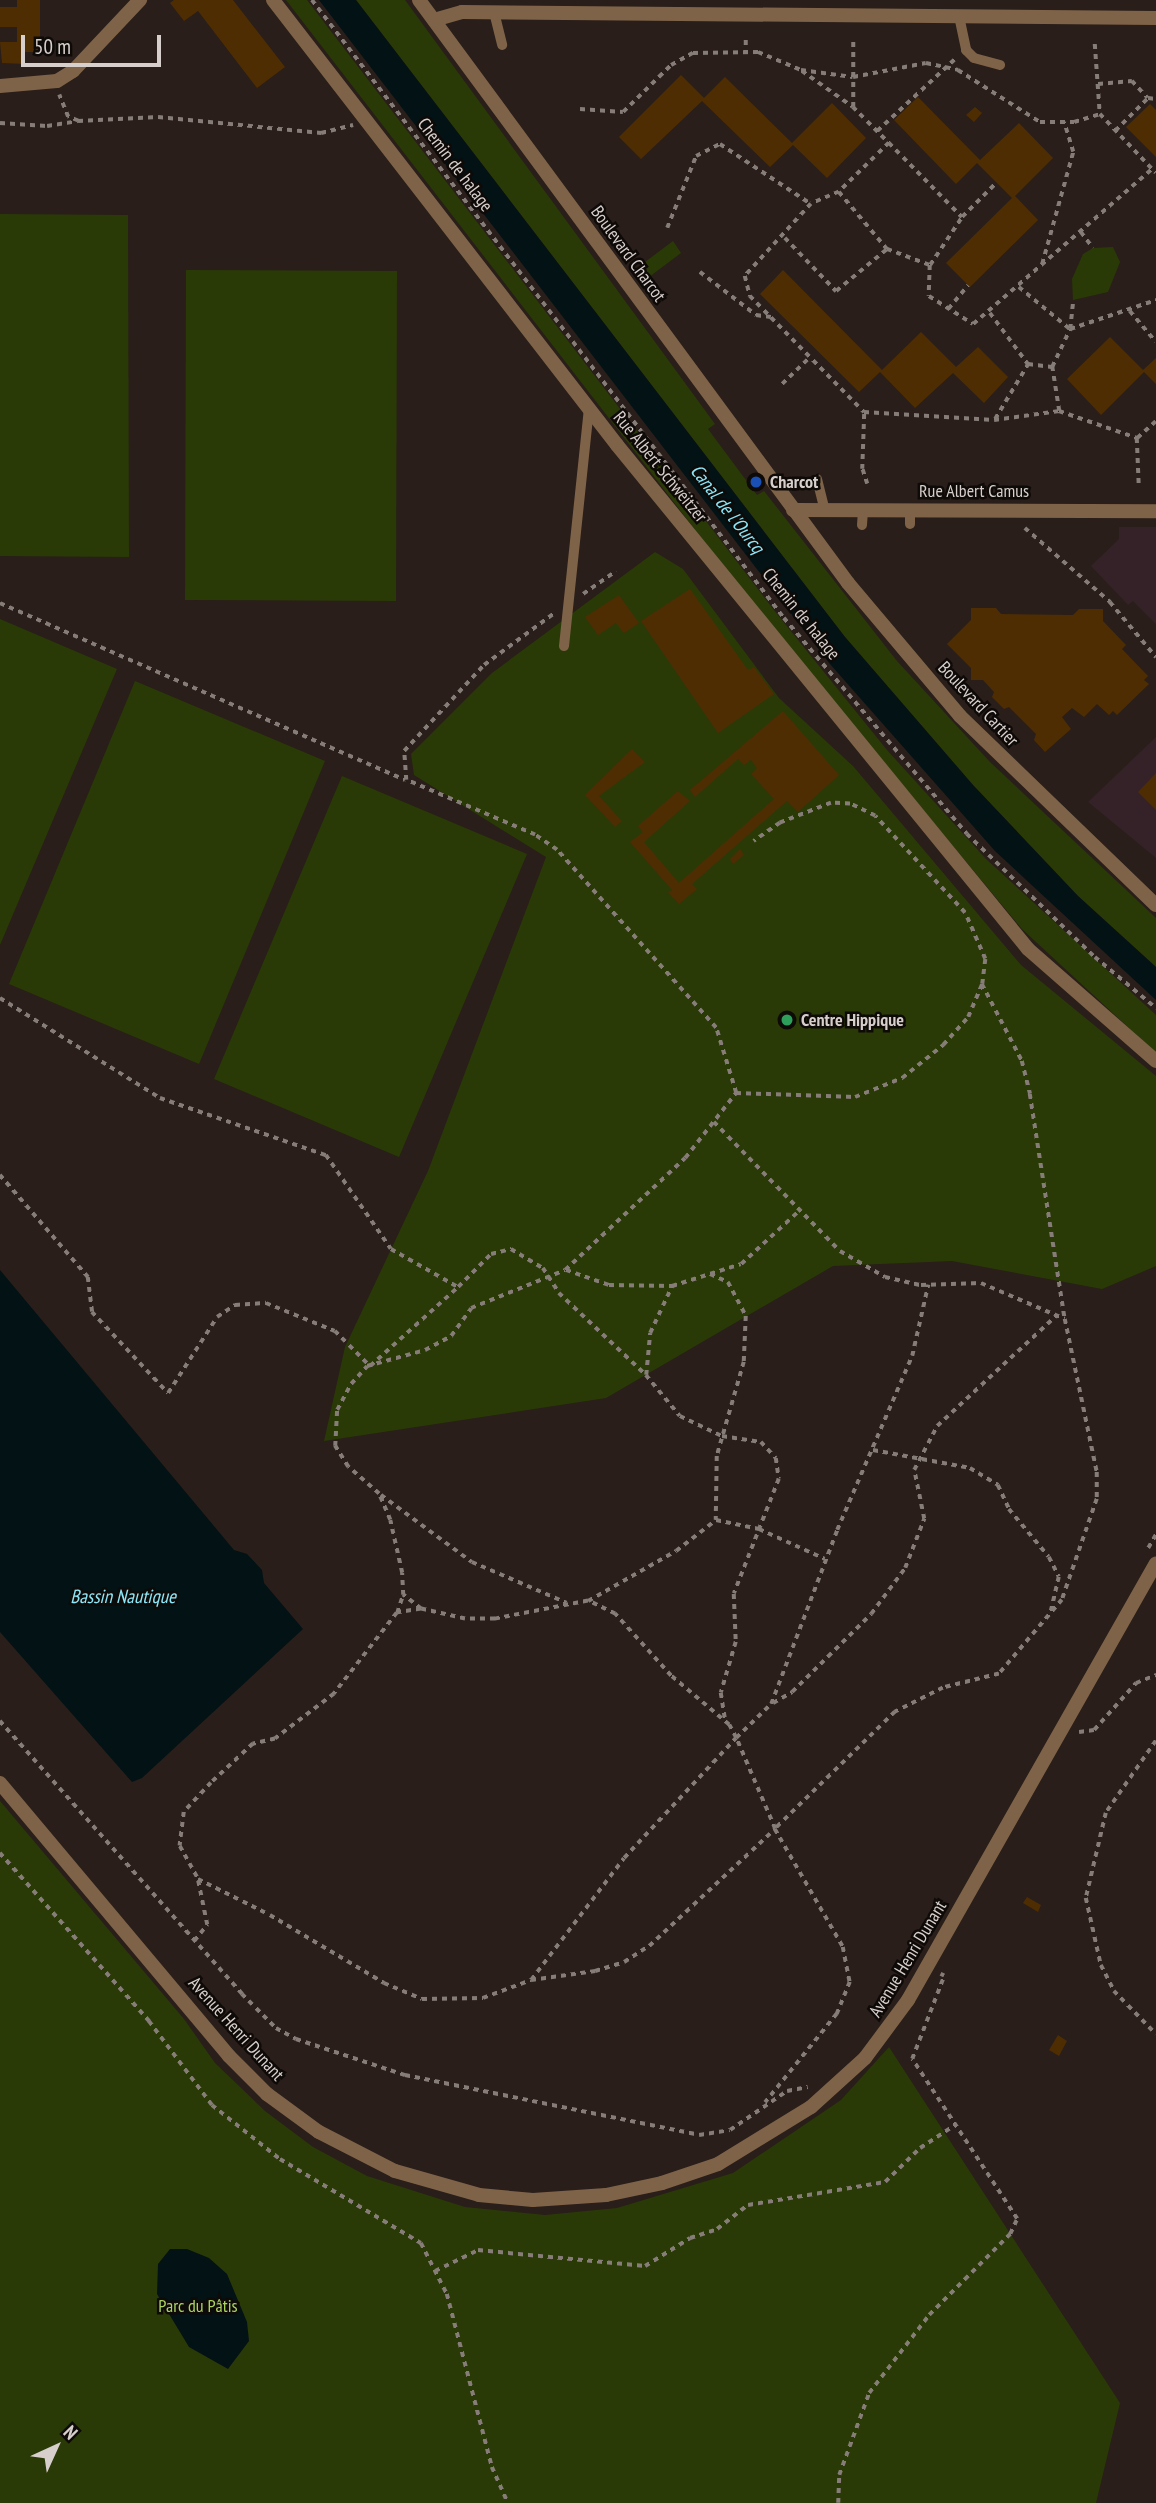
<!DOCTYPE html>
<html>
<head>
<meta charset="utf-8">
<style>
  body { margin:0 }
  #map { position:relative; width:1156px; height:2503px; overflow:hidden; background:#291e19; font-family:"PT Sans Narrow",sans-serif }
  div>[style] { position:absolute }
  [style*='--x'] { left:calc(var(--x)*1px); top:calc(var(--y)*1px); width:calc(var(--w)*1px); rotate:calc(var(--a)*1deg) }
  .education>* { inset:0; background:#352228 }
  .green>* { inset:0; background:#2a3a07 }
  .water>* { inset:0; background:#031215 }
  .building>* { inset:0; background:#4e2d03 }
  .path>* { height:3.5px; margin-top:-1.75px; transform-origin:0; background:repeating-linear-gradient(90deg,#867c78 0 5px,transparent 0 10px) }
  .service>* { height:10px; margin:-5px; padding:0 5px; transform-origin:5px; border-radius:5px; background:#7f6348 }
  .minor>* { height:14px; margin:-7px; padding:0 7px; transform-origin:7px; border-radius:7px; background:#7f6348 }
  .tertiary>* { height:14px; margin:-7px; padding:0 7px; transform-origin:7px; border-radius:7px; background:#7f6348 }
  .dots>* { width:19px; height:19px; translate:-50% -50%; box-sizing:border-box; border:4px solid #0e0a08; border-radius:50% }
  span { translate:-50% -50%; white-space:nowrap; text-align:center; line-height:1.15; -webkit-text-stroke:5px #0e0a08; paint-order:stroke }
  .street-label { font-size:18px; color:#d7cfcc }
  .poi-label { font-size:18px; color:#d7cfcc; font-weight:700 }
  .left { translate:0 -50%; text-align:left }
  .park-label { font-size:18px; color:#aad361 }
  .water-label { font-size:19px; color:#8ce7f8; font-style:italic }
  .north { position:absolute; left:21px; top:2412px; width:70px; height:70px; -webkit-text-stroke:5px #0e0a08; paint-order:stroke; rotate:45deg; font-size:19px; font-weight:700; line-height:28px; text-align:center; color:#d7cfcc }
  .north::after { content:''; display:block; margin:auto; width:24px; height:32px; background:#d7cfcc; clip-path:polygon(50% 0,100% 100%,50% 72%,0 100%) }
  .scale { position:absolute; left:21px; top:35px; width:140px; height:32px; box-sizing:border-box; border:4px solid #d7cfcc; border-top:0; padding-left:9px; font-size:21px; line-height:24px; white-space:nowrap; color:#d7cfcc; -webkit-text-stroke:5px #0e0a08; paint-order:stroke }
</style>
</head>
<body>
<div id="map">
  <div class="education">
    <i style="clip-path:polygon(1119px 527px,1156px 527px,1156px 624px,1133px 601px,1128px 605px,1091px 566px,1119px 539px)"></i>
    <i style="clip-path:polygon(1156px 737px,1156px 858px,1088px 802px)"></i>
  </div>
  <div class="green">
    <i style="clip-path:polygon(286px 0,307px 0,777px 614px,887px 750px,986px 859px,1156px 1015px,1156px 1053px,1022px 929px,754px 606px)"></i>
    <i style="clip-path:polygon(356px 0,405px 0,715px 424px,708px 429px,757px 495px,764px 491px,897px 661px,990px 762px,1156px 918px,1156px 967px,1078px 896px,973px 785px,845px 637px)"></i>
    <i style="clip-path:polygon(0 214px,128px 215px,129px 557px,0 556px)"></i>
    <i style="clip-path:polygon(673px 241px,681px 253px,645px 280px,637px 268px)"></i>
    <i style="clip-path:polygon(1113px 247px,1120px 262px,1108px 292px,1073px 300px,1072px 279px,1083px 254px,1093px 248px)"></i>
    <i style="clip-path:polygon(186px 270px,397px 271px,396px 601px,185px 600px)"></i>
    <i style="clip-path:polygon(655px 552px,683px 569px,779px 698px,853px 766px,1021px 965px,1156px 1076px,1156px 1266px,1102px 1289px,952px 1261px,833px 1266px,606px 1398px,324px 1441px,345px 1347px,428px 1171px,546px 857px,414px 775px,411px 754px,492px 673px)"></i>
    <i style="clip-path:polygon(0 619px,117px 669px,0 945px)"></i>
    <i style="clip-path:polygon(135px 681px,325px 761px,199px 1064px,9px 984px)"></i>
    <i style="clip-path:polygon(342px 776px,527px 854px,399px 1157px,214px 1079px)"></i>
    <i style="clip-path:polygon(0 1801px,184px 2019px,215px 2063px,265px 2111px,313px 2147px,367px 2176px,465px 2207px,545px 2215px,617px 2208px,733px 2173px,841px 2100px,889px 2047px,1120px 2403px,1096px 2503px,0 2503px)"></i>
  </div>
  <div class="water">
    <i style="clip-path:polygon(319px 0,356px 0,845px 637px,973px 785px,1078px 896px,1156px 967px,1156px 1000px,995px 851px,830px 664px)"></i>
    <i style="clip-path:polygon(0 1270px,234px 1550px,247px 1554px,262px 1570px,264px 1583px,303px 1629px,142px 1778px,132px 1782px,0 1632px)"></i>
    <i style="clip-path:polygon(187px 2249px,209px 2258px,227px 2274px,247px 2322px,249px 2341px,228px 2369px,189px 2347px,157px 2294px,158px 2264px,170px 2249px)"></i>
  </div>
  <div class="building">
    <i style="clip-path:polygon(17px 0,40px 0,40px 52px,25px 52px,25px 64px,2px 63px,0 42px,17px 42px,17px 27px,0 27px,0 7px,17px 7px)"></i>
    <i style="clip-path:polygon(174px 0,233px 0,285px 67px,257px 88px,198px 11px,184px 21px,170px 3px)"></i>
    <i style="clip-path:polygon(681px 75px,704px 98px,725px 77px,792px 143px,832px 103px,866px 138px,827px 178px,793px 145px,770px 167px,702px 101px,641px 159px,619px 137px)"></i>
    <i style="clip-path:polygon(918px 97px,980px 160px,1019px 123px,1053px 158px,1015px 196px,1038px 220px,970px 287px,946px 263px,1012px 198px,977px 163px,956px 184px,894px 120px)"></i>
    <i style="clip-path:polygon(1150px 104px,1156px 110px,1156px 157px,1126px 127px)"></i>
    <i style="clip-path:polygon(975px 107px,982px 113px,974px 122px,966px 115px)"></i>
    <i style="clip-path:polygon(783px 270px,882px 370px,921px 332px,956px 367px,978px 347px,1008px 377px,984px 403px,953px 373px,915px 408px,880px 372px,859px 392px,760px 294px)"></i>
    <i style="clip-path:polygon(1110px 337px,1143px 370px,1156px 358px,1156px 384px,1144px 372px,1101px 415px,1067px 379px)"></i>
    <i style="clip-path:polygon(690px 589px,748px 670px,754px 667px,774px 694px,718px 733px,641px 621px)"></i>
    <i style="clip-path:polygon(619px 595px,639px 623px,624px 633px,616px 623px,598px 635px,585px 617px)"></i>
    <i style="clip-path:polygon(971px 608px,996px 608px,1001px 614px,1073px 615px,1079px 609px,1103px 609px,1103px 621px,1126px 645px,1122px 649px,1148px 676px,1144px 680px,1149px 684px,1117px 715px,1113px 711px,1109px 715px,1097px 704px,1084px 717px,1072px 708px,1062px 717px,1071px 729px,1045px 752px,1034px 740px,1036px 734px,1009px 707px,1004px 709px,992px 697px,994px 692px,983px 680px,971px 680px,971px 668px,947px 644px,971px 620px)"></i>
    <i style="clip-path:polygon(783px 711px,839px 775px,798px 812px,787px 801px,692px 884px,697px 889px,679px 904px,668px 892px,672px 890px,630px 842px,643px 832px,638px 826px,678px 791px,690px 801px,644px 842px,679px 883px,774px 799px,751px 774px,757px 768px,751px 760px,744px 765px,738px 759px,695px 797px,690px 790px)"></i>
    <i style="clip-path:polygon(632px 749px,645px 762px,599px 796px,622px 821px,615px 827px,585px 795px)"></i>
    <i style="clip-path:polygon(1156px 773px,1156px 810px,1138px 792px)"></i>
    <i style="clip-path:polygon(740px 849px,744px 855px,733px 864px,730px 859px)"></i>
    <i style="clip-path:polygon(1027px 1897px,1041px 1905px,1038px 1912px,1023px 1903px)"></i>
    <i style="clip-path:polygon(1058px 2035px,1067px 2041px,1059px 2056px,1049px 2050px)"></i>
  </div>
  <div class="path">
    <i style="--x:312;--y:0;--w:778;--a:52.63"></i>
    <i style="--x:784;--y:618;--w:283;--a:49.7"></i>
    <i style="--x:967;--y:834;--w:178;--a:43.9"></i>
    <i style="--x:1095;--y:957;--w:80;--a:39.9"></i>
    <i style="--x:746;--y:40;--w:12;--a:90"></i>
    <i style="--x:1095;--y:44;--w:70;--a:85.9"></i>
    <i style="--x:1100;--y:114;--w:81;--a:46.5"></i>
    <i style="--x:802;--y:71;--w:62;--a:35.2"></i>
    <i style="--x:853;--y:107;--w:51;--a:45"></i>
    <i style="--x:889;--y:143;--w:70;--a:135.6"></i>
    <i style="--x:839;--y:192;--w:30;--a:157"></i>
    <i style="--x:811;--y:204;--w:98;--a:132.5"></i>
    <i style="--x:745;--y:276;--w:21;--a:76"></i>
    <i style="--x:750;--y:296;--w:163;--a:45.5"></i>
    <i style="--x:1098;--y:84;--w:34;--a:-5"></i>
    <i style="--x:1132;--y:81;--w:23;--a:47"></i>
    <i style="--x:1148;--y:98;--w:8;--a:7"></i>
    <i style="--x:853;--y:107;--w:66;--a:-90"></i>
    <i style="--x:580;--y:109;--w:43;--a:4"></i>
    <i style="--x:623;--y:112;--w:67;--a:-44.4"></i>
    <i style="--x:671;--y:65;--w:25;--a:-29"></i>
    <i style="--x:693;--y:53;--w:65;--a:-0.9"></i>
    <i style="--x:758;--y:52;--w:47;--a:22.7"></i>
    <i style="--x:801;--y:70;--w:52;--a:7.7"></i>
    <i style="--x:853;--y:77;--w:74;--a:-10.9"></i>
    <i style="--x:926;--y:63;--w:33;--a:12"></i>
    <i style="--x:958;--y:70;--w:97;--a:32.4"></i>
    <i style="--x:1040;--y:122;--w:34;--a:0"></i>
    <i style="--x:1074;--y:122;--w:27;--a:-17"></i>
    <i style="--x:78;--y:121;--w:80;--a:-2.9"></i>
    <i style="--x:158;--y:117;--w:164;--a:5.6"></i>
    <i style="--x:321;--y:133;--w:33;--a:-14"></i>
    <i style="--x:0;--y:123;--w:47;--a:3.7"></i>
    <i style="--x:47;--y:126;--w:31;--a:-9"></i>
    <i style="--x:78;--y:121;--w:11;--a:-158"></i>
    <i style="--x:68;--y:117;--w:24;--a:-112"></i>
    <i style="--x:877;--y:131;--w:106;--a:-42.7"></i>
    <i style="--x:1115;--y:131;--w:47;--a:-45"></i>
    <i style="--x:889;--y:143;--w:104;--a:45.4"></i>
    <i style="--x:962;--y:217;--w:48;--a:-45"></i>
    <i style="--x:839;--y:192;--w:75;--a:49.9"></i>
    <i style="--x:667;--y:228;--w:78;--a:-68.1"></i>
    <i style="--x:696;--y:156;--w:27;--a:-27"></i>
    <i style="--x:720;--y:144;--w:109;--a:33.4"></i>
    <i style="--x:1081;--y:232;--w:20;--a:53"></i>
    <i style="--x:785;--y:238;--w:74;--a:46.1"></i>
    <i style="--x:836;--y:291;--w:66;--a:-39.5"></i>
    <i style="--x:887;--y:249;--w:46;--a:20.4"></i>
    <i style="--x:930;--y:265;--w:58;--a:-56.3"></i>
    <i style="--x:1042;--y:264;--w:116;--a:-74.5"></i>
    <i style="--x:1073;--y:152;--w:31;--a:-107"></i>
    <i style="--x:930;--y:265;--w:31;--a:92"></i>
    <i style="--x:929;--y:296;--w:52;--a:32.5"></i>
    <i style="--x:973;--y:324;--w:237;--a:-40.9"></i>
    <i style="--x:700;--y:272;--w:71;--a:37.5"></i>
    <i style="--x:756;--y:315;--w:15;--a:8"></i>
    <i style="--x:1019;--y:287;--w:66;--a:39.5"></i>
    <i style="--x:1070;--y:329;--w:91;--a:-18.6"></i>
    <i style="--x:948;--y:309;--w:31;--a:-50"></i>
    <i style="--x:1130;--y:311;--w:40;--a:50"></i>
    <i style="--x:990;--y:313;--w:64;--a:53.3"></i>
    <i style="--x:1028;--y:364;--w:24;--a:7"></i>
    <i style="--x:782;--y:384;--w:39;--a:-44"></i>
    <i style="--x:1059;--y:411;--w:45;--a:-99"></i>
    <i style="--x:1052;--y:367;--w:42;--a:-64.7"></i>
    <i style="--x:1070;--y:329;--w:29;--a:-84"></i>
    <i style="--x:995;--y:419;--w:64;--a:-59"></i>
    <i style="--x:1137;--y:438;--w:25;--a:-42"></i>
    <i style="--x:867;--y:484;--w:16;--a:-108"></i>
    <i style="--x:862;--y:469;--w:57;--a:-88"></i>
    <i style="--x:864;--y:412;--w:130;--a:3.5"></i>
    <i style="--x:994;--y:420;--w:66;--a:-7.9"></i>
    <i style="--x:1059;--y:411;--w:83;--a:19.1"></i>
    <i style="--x:1137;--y:438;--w:48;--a:87.6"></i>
    <i style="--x:1025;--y:528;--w:113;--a:41"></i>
    <i style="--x:1110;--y:602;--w:72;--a:50.1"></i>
    <i style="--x:583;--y:594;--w:40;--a:-34.9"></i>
    <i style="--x:0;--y:603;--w:442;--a:23.6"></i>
    <i style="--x:982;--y:984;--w:87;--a:62.5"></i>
    <i style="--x:1022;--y:1061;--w:34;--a:76"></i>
    <i style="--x:1030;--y:1094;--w:228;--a:81.2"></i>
    <i style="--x:0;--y:998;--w:189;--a:32"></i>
    <i style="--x:160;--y:1098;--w:176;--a:19"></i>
    <i style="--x:326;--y:1155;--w:114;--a:55.3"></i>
    <i style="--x:391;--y:1249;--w:77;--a:29.6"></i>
    <i style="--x:458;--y:1287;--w:47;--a:-45"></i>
    <i style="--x:491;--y:1254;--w:21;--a:-14"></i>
    <i style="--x:511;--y:1249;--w:37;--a:31"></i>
    <i style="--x:543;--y:1268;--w:30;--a:57"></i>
    <i style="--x:559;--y:1293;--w:120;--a:43.3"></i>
    <i style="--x:646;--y:1375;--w:53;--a:50.3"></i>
    <i style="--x:680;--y:1416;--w:47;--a:25.5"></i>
    <i style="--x:722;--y:1436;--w:39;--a:9"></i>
    <i style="--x:761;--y:1442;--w:22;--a:47"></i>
    <i style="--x:776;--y:1458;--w:21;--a:82"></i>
    <i style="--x:779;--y:1479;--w:123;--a:111.4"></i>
    <i style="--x:734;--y:1594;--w:48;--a:87.6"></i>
    <i style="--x:736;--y:1642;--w:53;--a:106.4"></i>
    <i style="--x:721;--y:1693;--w:30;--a:81"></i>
    <i style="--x:736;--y:1093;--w:119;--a:1.9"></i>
    <i style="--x:855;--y:1097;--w:51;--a:-22"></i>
    <i style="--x:902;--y:1078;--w:53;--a:-38.8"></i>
    <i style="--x:943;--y:1045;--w:38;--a:-48"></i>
    <i style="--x:968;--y:1017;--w:36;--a:-67"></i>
    <i style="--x:982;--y:984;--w:25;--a:-83"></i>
    <i style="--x:985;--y:959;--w:50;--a:-113.5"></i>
    <i style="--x:965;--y:913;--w:132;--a:-132.9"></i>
    <i style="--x:875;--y:816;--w:28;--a:-154"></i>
    <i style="--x:850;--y:804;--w:19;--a:-177"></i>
    <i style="--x:831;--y:803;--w:55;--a:158.6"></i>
    <i style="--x:780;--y:823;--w:32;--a:145"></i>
    <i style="--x:714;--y:1122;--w:180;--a:45.7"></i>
    <i style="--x:840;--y:1251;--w:52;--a:30"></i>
    <i style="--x:885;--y:1277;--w:37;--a:13"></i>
    <i style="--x:921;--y:1285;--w:60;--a:-1.9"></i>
    <i style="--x:981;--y:1283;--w:91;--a:23.2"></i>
    <i style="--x:1065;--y:1319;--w:156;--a:78.2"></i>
    <i style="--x:1097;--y:1472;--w:27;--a:90"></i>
    <i style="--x:1097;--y:1499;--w:107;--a:109.1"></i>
    <i style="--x:1062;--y:1600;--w:97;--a:130.4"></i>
    <i style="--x:999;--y:1674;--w:58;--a:166"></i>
    <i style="--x:943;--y:1688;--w:54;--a:153.4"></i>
    <i style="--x:895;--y:1712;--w:168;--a:135.7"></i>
    <i style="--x:775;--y:1829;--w:136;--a:60"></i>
    <i style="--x:843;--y:1947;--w:36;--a:79"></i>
    <i style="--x:850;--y:1982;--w:35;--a:112"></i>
    <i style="--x:837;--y:2014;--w:114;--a:129"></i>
    <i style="--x:0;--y:1175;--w:135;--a:49.2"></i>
    <i style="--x:88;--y:1277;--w:35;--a:83"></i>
    <i style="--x:92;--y:1312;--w:111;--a:46.8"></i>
    <i style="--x:168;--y:1393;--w:90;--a:-57.2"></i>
    <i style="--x:217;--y:1317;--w:22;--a:-34"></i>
    <i style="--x:235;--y:1305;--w:31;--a:-4"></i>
    <i style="--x:266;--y:1303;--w:74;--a:22.1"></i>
    <i style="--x:335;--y:1331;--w:49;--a:45"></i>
    <i style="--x:370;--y:1366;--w:118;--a:-41.9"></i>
    <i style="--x:566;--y:1270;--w:46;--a:19.2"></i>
    <i style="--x:609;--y:1285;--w:63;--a:0.9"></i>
    <i style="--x:672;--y:1286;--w:72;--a:-17.7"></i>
    <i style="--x:741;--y:1264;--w:80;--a:-42.5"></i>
    <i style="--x:710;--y:1274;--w:20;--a:24"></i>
    <i style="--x:728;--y:1282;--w:38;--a:62"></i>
    <i style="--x:746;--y:1316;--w:46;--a:92.5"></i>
    <i style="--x:744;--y:1362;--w:98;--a:106"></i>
    <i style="--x:717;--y:1456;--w:64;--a:90.9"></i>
    <i style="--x:716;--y:1520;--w:44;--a:11.8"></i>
    <i style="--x:759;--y:1529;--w:72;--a:24.4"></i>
    <i style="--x:646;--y:1375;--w:42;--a:-84.6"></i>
    <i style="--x:650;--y:1333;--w:52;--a:-64.9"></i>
    <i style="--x:873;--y:1450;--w:99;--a:10.5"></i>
    <i style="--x:970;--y:1468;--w:33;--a:31"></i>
    <i style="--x:998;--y:1485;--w:26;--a:65"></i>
    <i style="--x:1009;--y:1509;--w:62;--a:50.2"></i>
    <i style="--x:1049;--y:1557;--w:22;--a:63"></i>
    <i style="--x:1059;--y:1577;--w:36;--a:103"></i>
    <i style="--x:381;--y:1495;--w:113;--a:36.4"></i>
    <i style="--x:472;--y:1562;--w:103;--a:23.3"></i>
    <i style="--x:1148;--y:1548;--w:16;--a:-60"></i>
    <i style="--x:588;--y:1601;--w:101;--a:-29.6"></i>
    <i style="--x:676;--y:1551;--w:51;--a:-37.8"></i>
    <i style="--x:421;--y:1609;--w:24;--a:171"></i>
    <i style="--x:397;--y:1613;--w:19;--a:-72"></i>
    <i style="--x:403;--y:1595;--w:22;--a:-93"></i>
    <i style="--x:402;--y:1573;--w:54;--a:-102.8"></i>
    <i style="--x:390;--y:1520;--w:28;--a:-113"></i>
    <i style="--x:379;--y:1494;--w:41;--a:-138.9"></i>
    <i style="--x:348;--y:1467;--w:25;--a:-122"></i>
    <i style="--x:335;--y:1446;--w:36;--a:-87"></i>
    <i style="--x:337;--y:1410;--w:30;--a:-62"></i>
    <i style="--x:351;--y:1384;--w:24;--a:-48"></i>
    <i style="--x:367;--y:1366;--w:60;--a:-15.4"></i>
    <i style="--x:425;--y:1350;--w:30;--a:-28"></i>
    <i style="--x:451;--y:1336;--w:34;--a:-54"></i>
    <i style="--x:471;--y:1308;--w:101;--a:-22"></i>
    <i style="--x:565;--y:1270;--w:164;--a:-43"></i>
    <i style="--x:685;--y:1158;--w:83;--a:-51.9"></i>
    <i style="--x:736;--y:1093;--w:68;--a:-107.1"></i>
    <i style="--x:716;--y:1028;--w:239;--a:-131.8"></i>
    <i style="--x:557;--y:850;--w:27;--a:-146"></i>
    <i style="--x:535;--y:835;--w:140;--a:-156.9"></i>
    <i style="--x:406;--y:780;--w:29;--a:-94"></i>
    <i style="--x:404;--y:751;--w:117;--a:-47.1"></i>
    <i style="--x:484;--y:665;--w:86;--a:-36.5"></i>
    <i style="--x:397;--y:1613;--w:103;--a:127.9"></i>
    <i style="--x:334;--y:1694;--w:74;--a:142.7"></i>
    <i style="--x:275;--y:1739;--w:23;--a:167"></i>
    <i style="--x:253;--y:1744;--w:57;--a:137.1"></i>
    <i style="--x:211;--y:1783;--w:40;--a:133"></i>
    <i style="--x:184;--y:1812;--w:34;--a:97"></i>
    <i style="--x:180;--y:1846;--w:38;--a:61"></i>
    <i style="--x:198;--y:1879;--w:80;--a:26.6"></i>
    <i style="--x:270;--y:1915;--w:133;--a:30.8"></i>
    <i style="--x:384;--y:1983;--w:41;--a:22.8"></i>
    <i style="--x:422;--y:1999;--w:61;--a:-0.9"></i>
    <i style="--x:483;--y:1998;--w:51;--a:-20.6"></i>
    <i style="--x:531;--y:1980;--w:153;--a:-52.7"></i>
    <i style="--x:624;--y:1858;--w:164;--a:-47"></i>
    <i style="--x:736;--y:1738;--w:15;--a:-118"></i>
    <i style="--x:729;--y:1725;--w:76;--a:-139.8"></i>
    <i style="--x:671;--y:1676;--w:84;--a:-132.1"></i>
    <i style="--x:615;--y:1614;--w:30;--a:-154"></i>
    <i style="--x:588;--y:1601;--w:95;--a:169"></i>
    <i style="--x:495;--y:1619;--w:30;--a:180"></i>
    <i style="--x:465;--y:1619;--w:45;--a:-167.2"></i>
    <i style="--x:421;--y:1609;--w:23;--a:-142"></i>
    <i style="--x:773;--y:1703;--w:22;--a:-30"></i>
    <i style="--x:792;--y:1692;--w:111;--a:-44.6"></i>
    <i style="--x:871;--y:1614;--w:57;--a:-53.5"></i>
    <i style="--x:905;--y:1568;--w:53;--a:-68.8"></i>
    <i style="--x:924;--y:1519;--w:50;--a:-101.5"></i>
    <i style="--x:914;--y:1470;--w:50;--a:-62.4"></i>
    <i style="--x:937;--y:1426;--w:163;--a:-42.8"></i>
    <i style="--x:0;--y:1721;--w:365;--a:48.4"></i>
    <i style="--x:242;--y:1994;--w:48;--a:45"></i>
    <i style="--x:276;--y:2028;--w:23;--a:29"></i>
    <i style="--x:296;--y:2039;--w:115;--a:18.3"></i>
    <i style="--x:405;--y:2075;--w:300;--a:11.5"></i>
    <i style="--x:699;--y:2135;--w:31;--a:-9"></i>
    <i style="--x:730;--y:2130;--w:69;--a:-34.4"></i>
    <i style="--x:787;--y:2091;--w:21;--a:-11"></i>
    <i style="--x:1079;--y:1732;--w:15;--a:-8"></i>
    <i style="--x:1094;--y:1730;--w:63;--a:-48.2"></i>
    <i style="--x:1136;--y:1683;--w:22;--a:-22"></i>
    <i style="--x:1156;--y:1741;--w:88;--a:124.8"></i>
    <i style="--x:1106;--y:1813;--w:87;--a:103.2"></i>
    <i style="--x:1086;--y:1898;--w:69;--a:77.4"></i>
    <i style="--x:1101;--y:1965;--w:29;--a:63"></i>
    <i style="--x:1114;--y:1991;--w:60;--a:45.7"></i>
    <i style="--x:0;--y:1853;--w:225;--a:48.4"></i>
    <i style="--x:149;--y:2021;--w:105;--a:53.1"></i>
    <i style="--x:212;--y:2105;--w:87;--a:38.5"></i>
    <i style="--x:280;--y:2159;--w:164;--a:30.8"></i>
    <i style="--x:421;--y:2243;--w:57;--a:63"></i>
    <i style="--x:447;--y:2294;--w:179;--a:75.4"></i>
    <i style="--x:492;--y:2467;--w:39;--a:66"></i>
    <i style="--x:194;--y:1941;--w:21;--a:-51"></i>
    <i style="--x:207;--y:1925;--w:45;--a:-101.6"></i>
    <i style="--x:531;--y:1980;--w:65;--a:-8"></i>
    <i style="--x:595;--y:1971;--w:30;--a:-17"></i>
    <i style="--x:624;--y:1962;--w:30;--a:-33"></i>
    <i style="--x:649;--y:1946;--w:172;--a:-42.9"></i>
    <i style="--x:775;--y:1829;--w:99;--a:-113.2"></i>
    <i style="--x:736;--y:1738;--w:49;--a:-44.2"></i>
    <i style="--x:771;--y:1704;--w:186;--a:-69.2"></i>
    <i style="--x:837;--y:1530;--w:189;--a:-66.7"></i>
    <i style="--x:912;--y:1356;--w:73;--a:-77.3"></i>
    <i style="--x:435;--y:2271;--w:48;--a:-26"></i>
    <i style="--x:478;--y:2250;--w:168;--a:5.5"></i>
    <i style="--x:645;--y:2266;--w:53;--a:-31.9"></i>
    <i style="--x:690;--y:2238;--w:28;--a:-18"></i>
    <i style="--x:717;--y:2229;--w:39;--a:-38"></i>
    <i style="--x:748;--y:2205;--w:139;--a:-9.5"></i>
    <i style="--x:885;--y:2182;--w:49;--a:-44.2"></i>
    <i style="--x:920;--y:2148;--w:42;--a:-33.3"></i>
    <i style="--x:838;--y:2503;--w:28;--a:-88"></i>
    <i style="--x:839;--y:2475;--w:87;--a:-69.9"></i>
    <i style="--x:869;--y:2393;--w:98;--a:-52.4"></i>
    <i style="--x:929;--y:2315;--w:115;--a:-45"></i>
    <i style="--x:1010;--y:2234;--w:17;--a:-65"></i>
    <i style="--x:1017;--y:2219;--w:191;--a:-123.3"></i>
    <i style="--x:912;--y:2059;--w:89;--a:-68.9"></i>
    <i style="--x:944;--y:1976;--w:4;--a:-153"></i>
  </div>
  <div class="service">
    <i style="--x:494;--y:12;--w:34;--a:76"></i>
    <i style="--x:959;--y:16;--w:35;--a:78"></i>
    <i style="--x:966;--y:50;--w:11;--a:45"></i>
    <i style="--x:974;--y:58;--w:27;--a:15"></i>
    <i style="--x:817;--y:479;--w:30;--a:76"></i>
    <i style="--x:910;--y:510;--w:14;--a:90"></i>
    <i style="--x:862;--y:525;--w:16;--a:-86"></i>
    <i style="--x:564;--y:646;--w:238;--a:-84"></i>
  </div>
  <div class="minor">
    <i style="--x:273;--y:0;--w:562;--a:52.29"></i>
    <i style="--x:617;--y:445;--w:650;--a:50.8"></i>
    <i style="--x:1028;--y:949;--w:170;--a:41.2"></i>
    <i style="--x:434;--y:20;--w:29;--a:-16"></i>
    <i style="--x:462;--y:12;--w:694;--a:0.5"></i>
    <i style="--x:0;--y:86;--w:57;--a:-5"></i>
    <i style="--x:57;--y:81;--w:19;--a:-32"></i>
    <i style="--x:73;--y:71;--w:98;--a:-46.7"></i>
    <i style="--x:793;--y:510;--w:363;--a:0.2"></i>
  </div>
  <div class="tertiary">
    <i style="--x:419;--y:0;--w:724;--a:53.65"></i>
    <i style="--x:848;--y:583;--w:174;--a:49.9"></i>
    <i style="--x:960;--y:716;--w:272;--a:44"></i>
    <i style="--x:0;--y:1783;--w:356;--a:50"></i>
    <i style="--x:229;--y:2056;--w:54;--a:45"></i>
    <i style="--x:267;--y:2094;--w:64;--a:36.2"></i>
    <i style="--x:319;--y:2132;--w:85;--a:27.2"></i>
    <i style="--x:395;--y:2171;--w:87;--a:15.9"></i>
    <i style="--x:479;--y:2195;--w:54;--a:5.3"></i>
    <i style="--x:533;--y:2200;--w:73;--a:-3.9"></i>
    <i style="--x:606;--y:2195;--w:57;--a:-12.1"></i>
    <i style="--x:662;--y:2183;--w:59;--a:-18.7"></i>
    <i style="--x:718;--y:2164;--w:109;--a:-31.5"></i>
    <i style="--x:811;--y:2107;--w:73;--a:-42.2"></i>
    <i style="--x:865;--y:2058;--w:72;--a:-53.4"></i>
    <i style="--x:908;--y:2000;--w:502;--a:-60.42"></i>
  </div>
  <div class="dots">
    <i style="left:756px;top:482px;background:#1a4fb4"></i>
    <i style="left:787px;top:1020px;background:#2e9e5b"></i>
  </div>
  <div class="street-label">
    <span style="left:455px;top:165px;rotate:53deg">Chemin de halage</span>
    <span style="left:628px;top:254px;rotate:54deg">Boulevard Charcot</span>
    <span style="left:660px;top:467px;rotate:51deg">Rue Albert Schweitzer</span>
    <span style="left:974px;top:491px">Rue Albert Camus</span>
    <span style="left:801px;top:614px;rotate:51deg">Chemin de halage</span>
    <span style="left:978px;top:704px;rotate:47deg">Boulevard Cartier</span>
    <span style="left:908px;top:1959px;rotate:-59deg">Avenue Henri Dunant</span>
    <span style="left:236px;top:2029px;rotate:48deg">Avenue Henri Dunant</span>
  </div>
  <div class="poi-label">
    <span class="left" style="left:770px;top:482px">Charcot</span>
    <span class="left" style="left:801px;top:1020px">Centre Hippique</span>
  </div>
  <div class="park-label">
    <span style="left:198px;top:2306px">Parc du Pâtis</span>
  </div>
  <div class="water-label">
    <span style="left:727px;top:509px;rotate:52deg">Canal de l'Ourcq</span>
    <span style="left:123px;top:1597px">Bassin Nautique</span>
  </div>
  <div class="north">N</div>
  <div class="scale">50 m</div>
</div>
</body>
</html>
